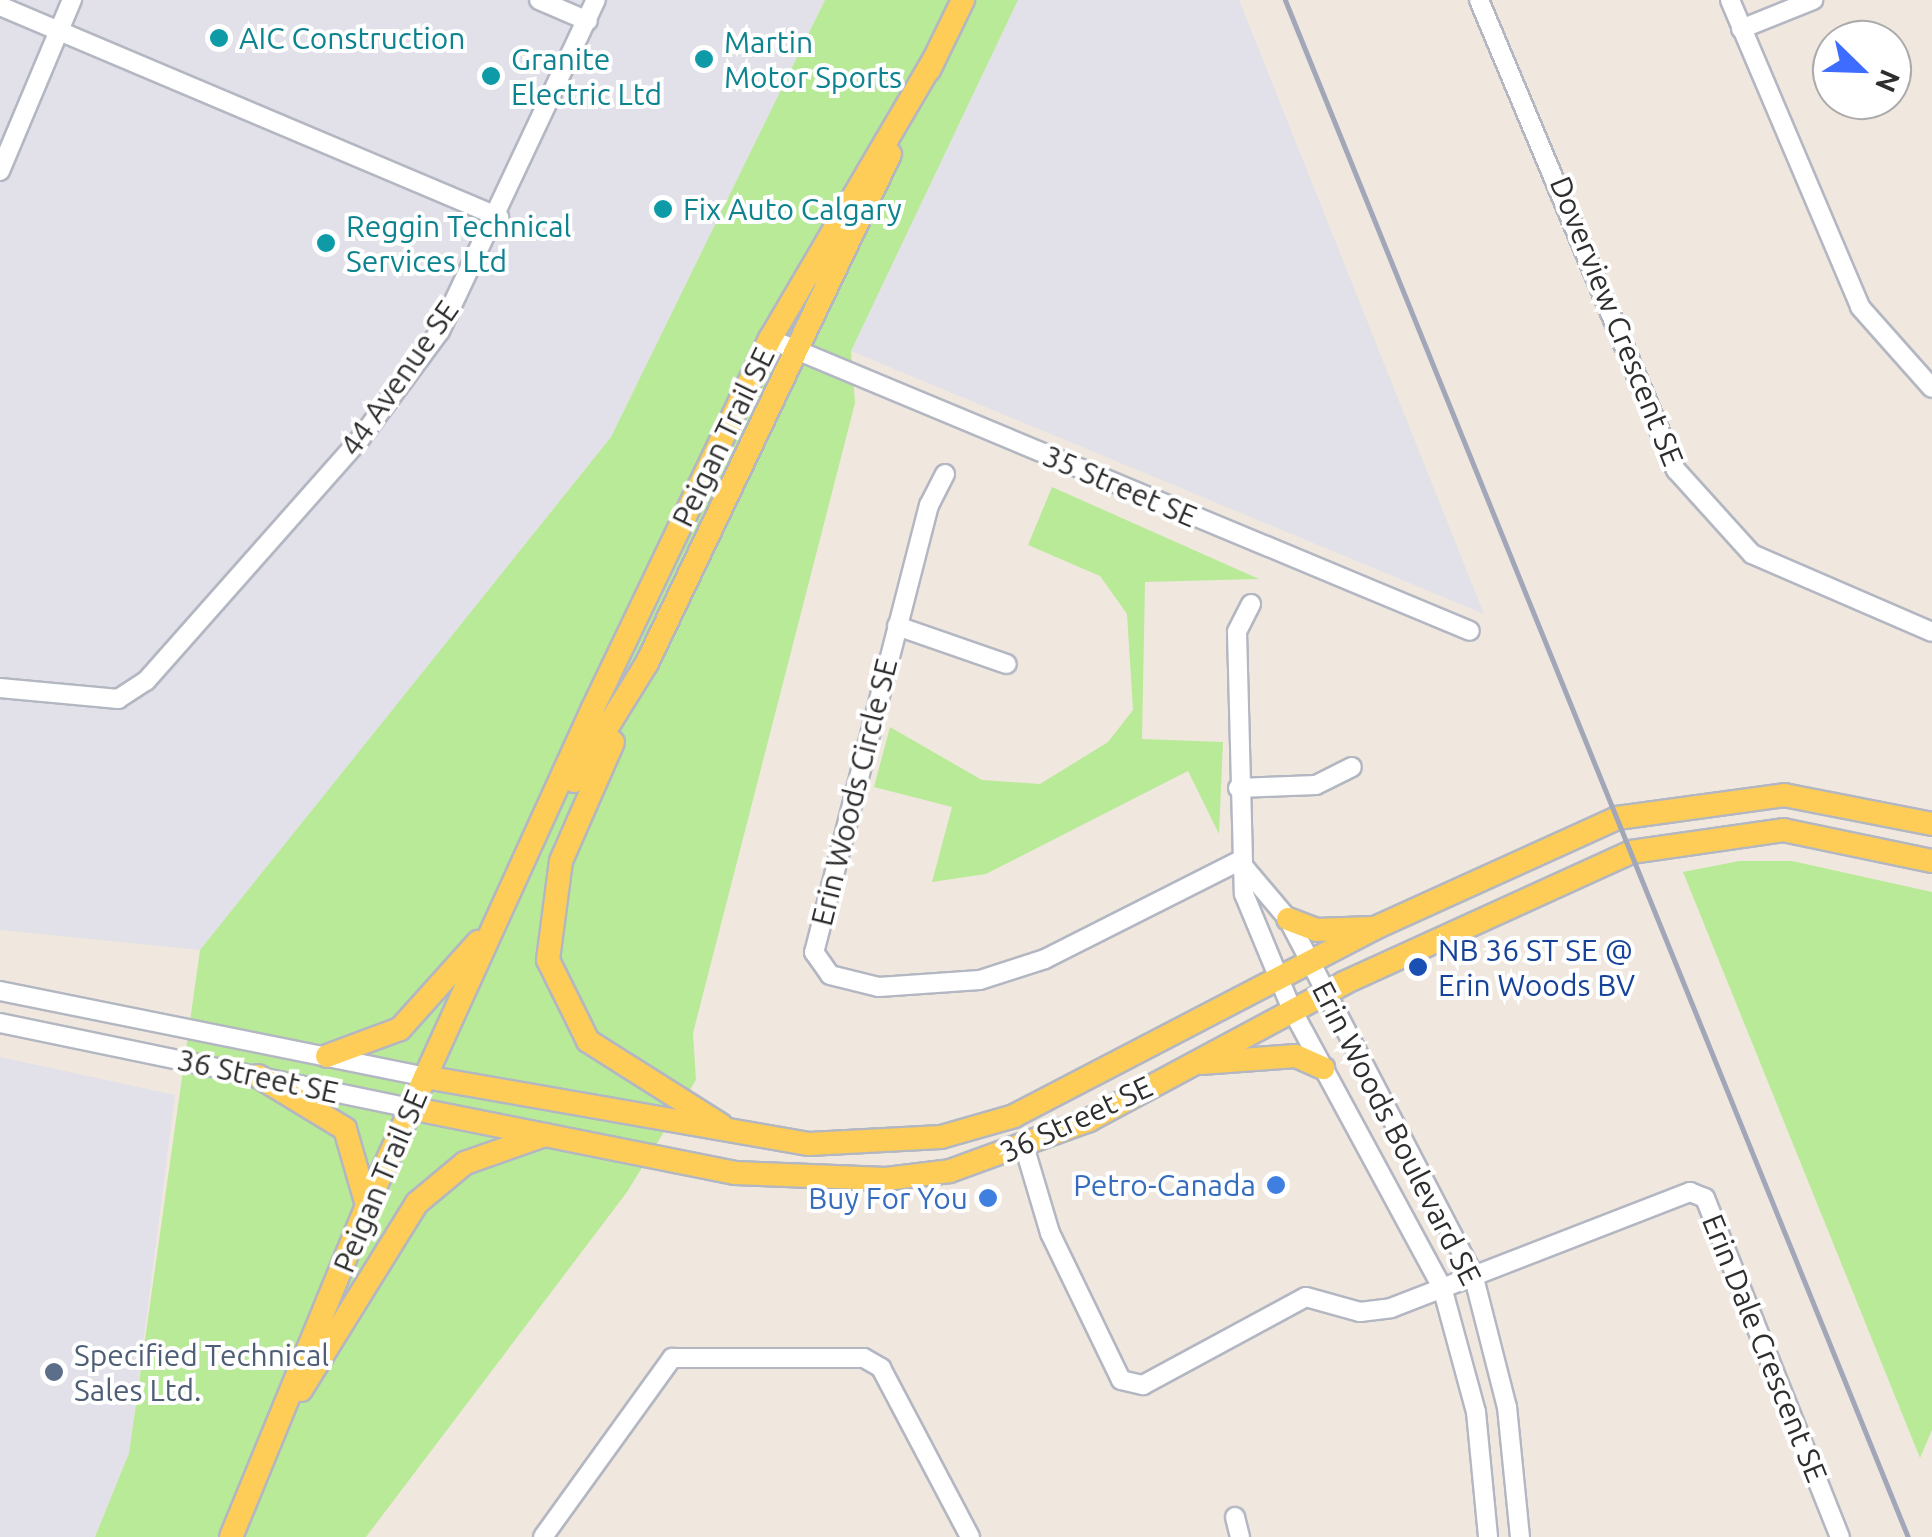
<!DOCTYPE html>
<html>
<head>
<meta charset="utf-8">
<style>
  body { margin:0 }
  #map { position:relative; width:1932px; height:1537px; overflow:hidden; background:#f0e8df; font-family:Ubuntu,sans-serif }
  div>[style] { position:absolute }
  [style*='--x'] { left:calc(var(--x)*1px); top:calc(var(--y)*1px); width:calc(var(--w)*1px); rotate:calc(var(--a)*1deg) }
  .industrial>* { inset:0; background:#e2e0e8 }
  .green>* { inset:0; background:#b9ea98 }
  .roads { filter:drop-shadow(2px 0 #b3b7c2) drop-shadow(-2px 0 #b3b7c2) drop-shadow(0 2px #b3b7c2) drop-shadow(0 -2px #b3b7c2) }
  .minor>* { height:18px; margin:-9px; padding:0 9px; transform-origin:9px; border-radius:9px; background:#fff }
  .major>* { height:22px; margin:-11px; padding:0 11px; transform-origin:11px; border-radius:11px; background:#fdcd57 }
  .rail>* { height:5px; margin:-2.5px; padding:0 2.5px; transform-origin:2.5px; border-radius:2.5px; background:#a1a6b9 }
  .dots>* { width:28px; height:28px; translate:-50% -50%; box-sizing:border-box; border:5px solid #fff; border-radius:50% }
  span { translate:-50% -50%; white-space:nowrap; text-align:center; line-height:1.15; -webkit-text-stroke:8px #fff; paint-order:stroke }
  .culture-label { font-size:30px; color:#0d838f }
  .left { translate:0 -50%; text-align:left }
  .street-label { font-size:30px; color:#2e2e2e }
  .transit-label { font-size:30px; color:#164399 }
  .shop-label { font-size:30px; color:#366cbe }
  .right { translate:-100% -50%; text-align:right }
  .service-label { font-size:30px; color:#4e5e75 }
  .north { position:absolute; left:1812px; top:20px; width:100px; height:100px; box-sizing:border-box; background:#fff; border:2px solid #ababab; border-radius:50%; rotate:113deg; font-size:28px; font-weight:700; line-height:40px; text-align:center; color:#2e2e2e }
  .north::after { content:''; display:block; margin:auto; width:35px; height:45px; background:#3d6cff; clip-path:polygon(50% 0,100% 100%,50% 72%,0 100%) }
</style>
</head>
<body>
<div id="map">
  <div class="industrial">
    <i style="clip-path:polygon(0 0,825px 0,611px 437px,200px 950px,0 930px)"></i>
    <i style="clip-path:polygon(1018px 0,1239px 0,1484px 614px,851px 351px)"></i>
    <i style="clip-path:polygon(0 1057px,175px 1095px,129px 1453px,95px 1537px,0 1537px)"></i>
  </div>
  <div class="green">
    <i style="clip-path:polygon(825px 0,1018px 0,851px 351px,855px 403px,693px 1033px,696px 1080px,627px 1192px,366px 1537px,95px 1537px,129px 1453px,200px 950px,611px 437px)"></i>
    <i style="clip-path:polygon(1052px 487px,1259px 579px,1145px 582px,1142px 739px,1223px 742px,1219px 834px,1188px 771px,986px 874px,932px 882px,952px 807px,874px 787px,890px 727px,982px 780px,1040px 784px,1108px 742px,1133px 710px,1127px 614px,1100px 576px,1028px 545px)"></i>
    <i style="clip-path:polygon(1739px 861px,1792px 861px,1932px 892px,1932px 1430px,1920px 1458px,1683px 872px)"></i>
  </div>
  <div class="roads">
    <div class="minor">
      <i style="--x:539;--y:0;--w:53;--a:23.2"></i>
      <i style="--x:1479;--y:0;--w:510;--a:67.26"></i>
      <i style="--x:1676;--y:470;--w:113;--a:47.9"></i>
      <i style="--x:1752;--y:554;--w:196;--a:23.4"></i>
      <i style="--x:1730;--y:0;--w:333;--a:67"></i>
      <i style="--x:1860;--y:307;--w:108;--a:48.4"></i>
      <i style="--x:0;--y:6;--w:542;--a:22.92"></i>
      <i style="--x:1741;--y:29;--w:78;--a:-21.9"></i>
      <i style="--x:0;--y:171;--w:186;--a:-67.2"></i>
      <i style="--x:770;--y:339;--w:758;--a:22.64"></i>
      <i style="--x:945;--y:474;--w:35;--a:117"></i>
      <i style="--x:929;--y:505;--w:462;--a:104.4"></i>
      <i style="--x:814;--y:952;--w:28;--a:55"></i>
      <i style="--x:830;--y:975;--w:50;--a:13.8"></i>
      <i style="--x:879;--y:987;--w:101;--a:-4"></i>
      <i style="--x:980;--y:980;--w:68;--a:-17.9"></i>
      <i style="--x:1045;--y:959;--w:217;--a:-26.8"></i>
      <i style="--x:1251;--y:604;--w:31;--a:117"></i>
      <i style="--x:1237;--y:632;--w:262;--a:88.5"></i>
      <i style="--x:1244;--y:894;--w:126;--a:67.5"></i>
      <i style="--x:1292;--y:1010;--w:315;--a:61.6"></i>
      <i style="--x:1442;--y:1287;--w:130;--a:74.8"></i>
      <i style="--x:1476;--y:1412;--w:126;--a:84.5"></i>
      <i style="--x:897;--y:626;--w:116;--a:19.1"></i>
      <i style="--x:0;--y:688;--w:119;--a:5.3"></i>
      <i style="--x:118;--y:699;--w:33;--a:-33"></i>
      <i style="--x:146;--y:681;--w:323;--a:-48.5"></i>
      <i style="--x:360;--y:439;--w:134;--a:-53.5"></i>
      <i style="--x:440;--y:331;--w:366;--a:-64.8"></i>
      <i style="--x:1238;--y:788;--w:78;--a:-2.2"></i>
      <i style="--x:1316;--y:785;--w:40;--a:-26.6"></i>
      <i style="--x:1239;--y:861;--w:76;--a:49.8"></i>
      <i style="--x:1288;--y:919;--w:400;--a:62.5"></i>
      <i style="--x:1473;--y:1274;--w:137;--a:75.7"></i>
      <i style="--x:1507;--y:1407;--w:131;--a:84.3"></i>
      <i style="--x:0;--y:991;--w:434;--a:11.4"></i>
      <i style="--x:0;--y:1023;--w:419;--a:11.7"></i>
      <i style="--x:1025;--y:1149;--w:88;--a:73.4"></i>
      <i style="--x:1050;--y:1233;--w:163;--a:64.2"></i>
      <i style="--x:1121;--y:1380;--w:23;--a:13"></i>
      <i style="--x:1143;--y:1385;--w:185;--a:-28.4"></i>
      <i style="--x:1306;--y:1297;--w:56;--a:15.5"></i>
      <i style="--x:1360;--y:1312;--w:31;--a:-7"></i>
      <i style="--x:1391;--y:1308;--w:321;--a:-21.2"></i>
      <i style="--x:1690;--y:1192;--w:16;--a:22"></i>
      <i style="--x:1705;--y:1198;--w:365;--a:68.3"></i>
      <i style="--x:1235;--y:1517;--w:21;--a:76"></i>
      <i style="--x:543;--y:1537;--w:221;--a:-54.2"></i>
      <i style="--x:672;--y:1358;--w:192;--a:0"></i>
      <i style="--x:864;--y:1358;--w:20;--a:30"></i>
      <i style="--x:881;--y:1368;--w:191;--a:62.2"></i>
    </div>
    <div class="major">
      <i style="--x:929;--y:70;--w:78;--a:-64.1"></i>
      <i style="--x:613;--y:742;--w:130;--a:113.6"></i>
      <i style="--x:561;--y:861;--w:100;--a:97.5"></i>
      <i style="--x:548;--y:960;--w:90;--a:63.7"></i>
      <i style="--x:588;--y:1041;--w:157;--a:32.3"></i>
      <i style="--x:574;--y:781;--w:139;--a:-58.3"></i>
      <i style="--x:647;--y:663;--w:564;--a:-64.48"></i>
      <i style="--x:1288;--y:919;--w:30;--a:21"></i>
      <i style="--x:1316;--y:930;--w:56;--a:-2"></i>
      <i style="--x:327;--y:1056;--w:78;--a:-20.3"></i>
      <i style="--x:400;--y:1029;--w:117;--a:-48.1"></i>
      <i style="--x:1201;--y:1063;--w:95;--a:-4.2"></i>
      <i style="--x:1296;--y:1056;--w:30;--a:24"></i>
      <i style="--x:258;--y:1076;--w:102;--a:31.3"></i>
      <i style="--x:345;--y:1129;--w:79;--a:73.9"></i>
      <i style="--x:425;--y:1077;--w:390;--a:9.9"></i>
      <i style="--x:809;--y:1144;--w:132;--a:-3"></i>
      <i style="--x:941;--y:1137;--w:76;--a:-16"></i>
      <i style="--x:1014;--y:1116;--w:407;--a:-27.5"></i>
      <i style="--x:1375;--y:928;--w:266;--a:-24.4"></i>
      <i style="--x:1617;--y:818;--w:169;--a:-7.8"></i>
      <i style="--x:1784;--y:795;--w:151;--a:11.1"></i>
      <i style="--x:410;--y:1108;--w:331;--a:11.3"></i>
      <i style="--x:735;--y:1173;--w:151;--a:2.3"></i>
      <i style="--x:886;--y:1179;--w:64;--a:-7.1"></i>
      <i style="--x:950;--y:1171;--w:148;--a:-20.1"></i>
      <i style="--x:1089;--y:1120;--w:289;--a:-28.2"></i>
      <i style="--x:1344;--y:983;--w:315;--a:-24.5"></i>
      <i style="--x:1631;--y:852;--w:154;--a:-8.2"></i>
      <i style="--x:1783;--y:830;--w:152;--a:11.8"></i>
      <i style="--x:301;--y:1390;--w:220;--a:-58.2"></i>
      <i style="--x:417;--y:1203;--w:62;--a:-39.8"></i>
      <i style="--x:465;--y:1163;--w:85;--a:-19.3"></i>
      <i style="--x:231;--y:1537;--w:359;--a:-67.7"></i>
      <i style="--x:367;--y:1205;--w:546;--a:-65.55"></i>
      <i style="--x:593;--y:708;--w:409;--a:-64.4"></i>
      <i style="--x:770;--y:339;--w:324;--a:-59.6"></i>
    </div>
  </div>
  <div class="rail">
    <i style="--x:1285;--y:0;--w:1658;--a:67.94"></i>
  </div>
  <div class="dots">
    <i style="left:219px;top:38px;background:#0f9aa8"></i>
    <i style="left:704px;top:59px;background:#0f9aa8"></i>
    <i style="left:491px;top:76px;background:#0f9aa8"></i>
    <i style="left:663px;top:209px;background:#0f9aa8"></i>
    <i style="left:326px;top:243px;background:#0f9aa8"></i>
    <i style="left:1418px;top:967px;background:#1a4fb4"></i>
    <i style="left:1276px;top:1185px;background:#3f7fe0"></i>
    <i style="left:988px;top:1198px;background:#3f7fe0"></i>
    <i style="left:54px;top:1372px;background:#5c6f8a"></i>
  </div>
  <div class="culture-label">
    <span class="left" style="left:239px;top:38px">AIC Construction</span>
    <span class="left" style="left:724px;top:59px">Martin<br>Motor Sports</span>
    <span class="left" style="left:511px;top:76px">Granite<br>Electric Ltd</span>
    <span class="left" style="left:683px;top:209px">Fix Auto Calgary</span>
    <span class="left" style="left:346px;top:243px">Reggin Technical<br>Services Ltd</span>
  </div>
  <div class="street-label">
    <span style="left:1617px;top:321px;rotate:68deg">Doverview Crescent SE</span>
    <span style="left:399px;top:378px;rotate:-55deg">44 Avenue SE</span>
    <span style="left:723px;top:437px;rotate:-64deg">Peigan Trail SE</span>
    <span style="left:1120px;top:486px;rotate:23deg">35 Street SE</span>
    <span style="left:854px;top:792px;rotate:-76deg">Erin Woods Circle SE</span>
    <span style="left:258px;top:1076px;rotate:12deg">36 Street SE</span>
    <span style="left:1076px;top:1119px;rotate:-25deg">36 Street SE</span>
    <span style="left:1397px;top:1133px;rotate:63deg">Erin Woods Boulevard SE</span>
    <span style="left:380px;top:1181px;rotate:-67deg">Peigan Trail SE</span>
    <span style="left:1765px;top:1348px;rotate:68deg">Erin Dale Crescent SE</span>
  </div>
  <div class="transit-label">
    <span class="left" style="left:1438px;top:967px">NB 36 ST SE @<br>Erin Woods BV</span>
  </div>
  <div class="shop-label">
    <span class="right" style="left:1256px;top:1185px">Petro-Canada</span>
    <span class="right" style="left:968px;top:1198px">Buy For You</span>
  </div>
  <div class="service-label">
    <span class="left" style="left:74px;top:1372px">Specified Technical<br>Sales Ltd.</span>
  </div>
  <div class="north">N</div>
</div>
</body>
</html>
